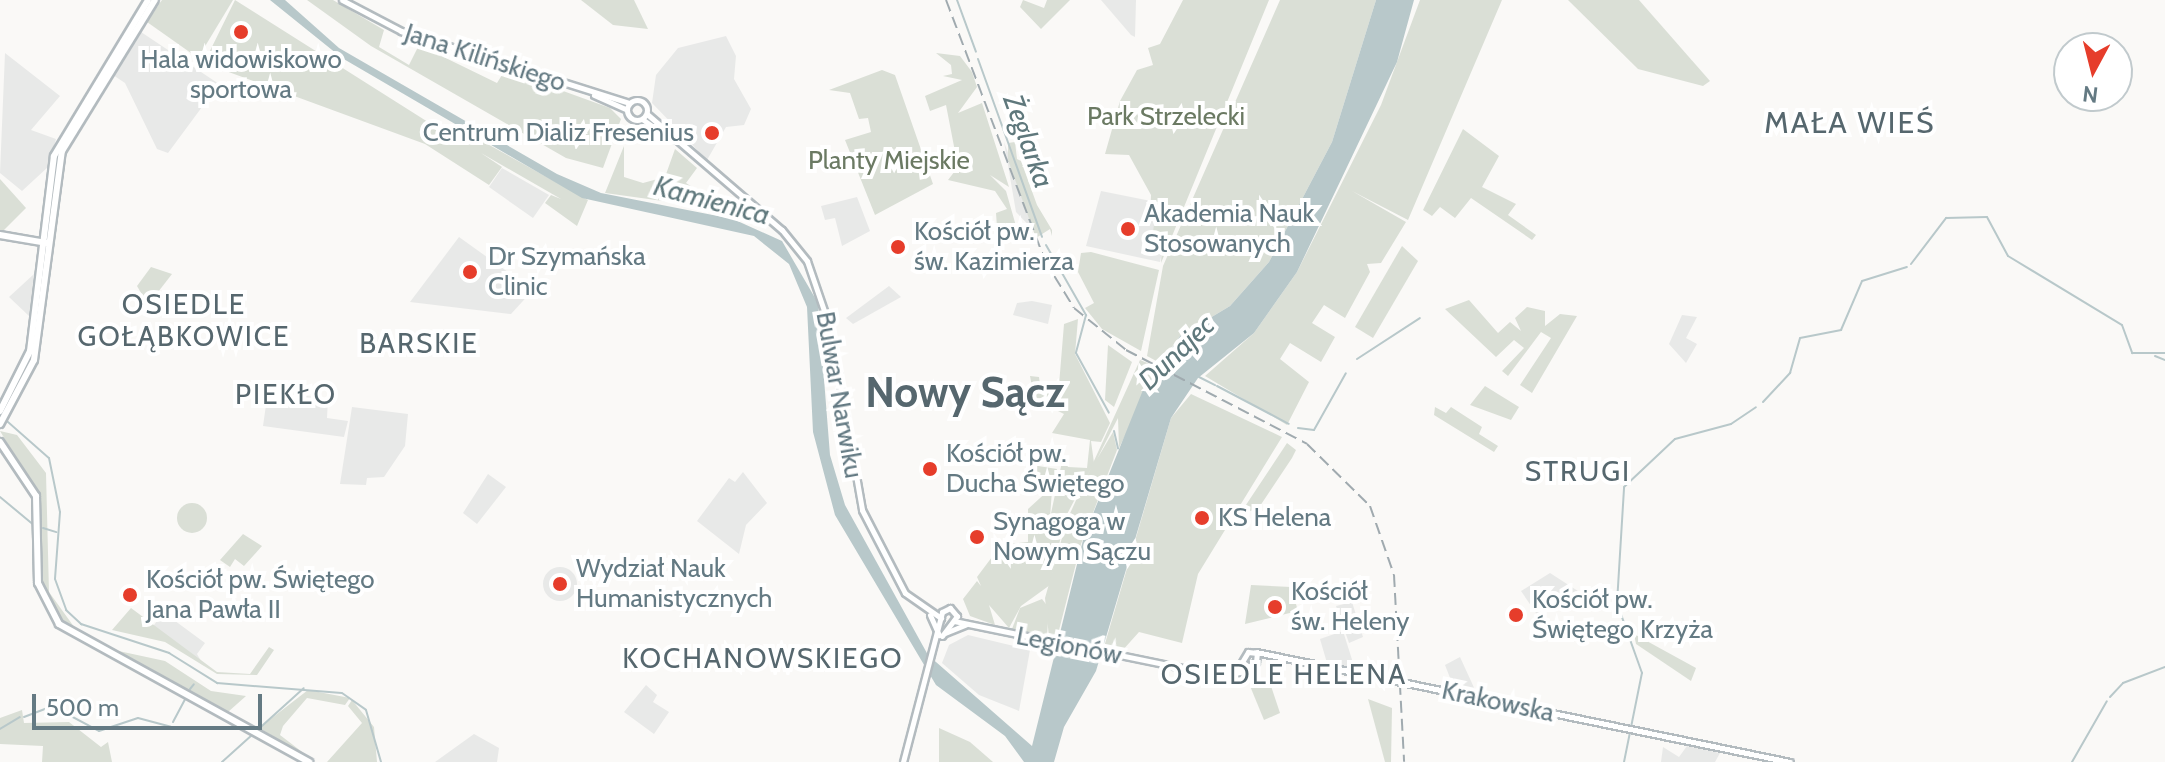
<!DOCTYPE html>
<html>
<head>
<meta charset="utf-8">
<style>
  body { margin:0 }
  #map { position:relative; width:2165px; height:762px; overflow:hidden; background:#faf9f7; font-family:Cabin,sans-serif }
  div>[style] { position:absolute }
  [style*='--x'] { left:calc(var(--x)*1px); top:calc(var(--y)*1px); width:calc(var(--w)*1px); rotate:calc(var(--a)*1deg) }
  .built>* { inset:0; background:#e8e9e8 }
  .round { border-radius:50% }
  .green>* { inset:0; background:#dadfd6 }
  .water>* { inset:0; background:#b8c8ca }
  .stream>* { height:2px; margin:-1px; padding:0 1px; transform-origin:1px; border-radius:1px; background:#b8c8ca }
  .roads { filter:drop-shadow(2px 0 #b3bbbf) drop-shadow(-2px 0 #b3bbbf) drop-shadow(0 2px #b3bbbf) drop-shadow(0 -2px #b3bbbf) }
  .secondary>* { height:5px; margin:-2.5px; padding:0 2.5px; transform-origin:2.5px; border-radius:2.5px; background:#fff }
  .secondary>.ring { margin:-2.5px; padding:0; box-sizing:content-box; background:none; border:5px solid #fff; border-radius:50% }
  .primary>* { height:6px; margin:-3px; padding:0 3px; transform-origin:3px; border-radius:3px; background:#fff }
  .rail>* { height:2px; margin-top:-1px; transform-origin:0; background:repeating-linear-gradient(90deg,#a0aaaf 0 12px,transparent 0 18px) }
  .dots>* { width:22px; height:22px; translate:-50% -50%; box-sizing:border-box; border:4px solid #fff; border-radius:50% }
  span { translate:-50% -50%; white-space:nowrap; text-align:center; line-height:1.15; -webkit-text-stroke:8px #fff; paint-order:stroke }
  .street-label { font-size:26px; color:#647a83 }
  .poi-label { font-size:26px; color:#647a83 }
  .right { translate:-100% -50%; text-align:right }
  .left { translate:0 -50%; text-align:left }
  .park-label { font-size:26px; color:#6b7a63 }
  .water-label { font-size:28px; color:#5f787c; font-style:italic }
  .neighbourhood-label { font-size:28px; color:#56676e; letter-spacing:2px }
  .quarter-label { font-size:30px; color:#56676e; letter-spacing:2px }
  .town-label { font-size:42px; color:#56676e; font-weight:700 }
  .north { position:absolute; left:2053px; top:32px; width:80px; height:80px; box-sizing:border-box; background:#fff; border:2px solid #c1cacd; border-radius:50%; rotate:187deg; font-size:22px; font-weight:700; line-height:32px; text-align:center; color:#647a83 }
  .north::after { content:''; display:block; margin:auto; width:28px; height:36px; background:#e63d2b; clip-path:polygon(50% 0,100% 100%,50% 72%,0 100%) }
  .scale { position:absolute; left:32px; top:694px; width:230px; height:36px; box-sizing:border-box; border:4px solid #647a83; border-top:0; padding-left:10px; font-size:24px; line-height:28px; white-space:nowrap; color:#647a83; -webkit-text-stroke:6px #fff; paint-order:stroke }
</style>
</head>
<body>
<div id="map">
  <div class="built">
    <i style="clip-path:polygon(1101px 0,1136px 0,1135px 37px,1131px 35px)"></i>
    <i style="clip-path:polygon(141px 32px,219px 84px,168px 153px,157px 149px,125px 83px,113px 75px)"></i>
    <i style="clip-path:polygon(726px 36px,736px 56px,734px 79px,751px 109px,744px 125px,726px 127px,707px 160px,652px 103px,656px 75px,678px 48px)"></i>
    <i style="clip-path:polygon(5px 53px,60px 96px,31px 130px,56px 139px,48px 167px,22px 191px,0 173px)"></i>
    <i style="clip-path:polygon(1004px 142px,1039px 236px,1016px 212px)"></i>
    <i style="clip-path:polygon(502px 168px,549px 195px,533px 218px,489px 187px)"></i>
    <i style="clip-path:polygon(1101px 191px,1171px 205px,1160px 262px,1086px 246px)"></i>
    <i style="clip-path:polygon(857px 197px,870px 231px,842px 246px,835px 218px,825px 220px,821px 206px)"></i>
    <i style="clip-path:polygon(459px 237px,533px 290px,511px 314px,410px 302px)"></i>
    <i style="clip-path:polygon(34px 274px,29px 316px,9px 297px)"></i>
    <i style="clip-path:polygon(889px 286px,901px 297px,853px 324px,846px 318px)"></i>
    <i style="clip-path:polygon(1032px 301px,1052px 305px,1048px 324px,1013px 315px,1017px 303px)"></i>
    <i style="clip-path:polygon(1682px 315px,1697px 317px,1686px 338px,1697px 344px,1686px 363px,1669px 344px)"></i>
    <i style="clip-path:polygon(268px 391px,328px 399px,327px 418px,348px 421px,344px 437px,263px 426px)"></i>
    <i style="clip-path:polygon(352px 407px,408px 414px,405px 446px,384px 477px,367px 478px,366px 485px,340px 484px)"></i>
    <i style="clip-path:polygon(743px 472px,767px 503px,746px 525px,739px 554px,697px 521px,729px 478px,735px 482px)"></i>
    <i style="clip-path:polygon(488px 474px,506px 487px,477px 524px,463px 513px)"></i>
    <i class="round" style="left:543px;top:567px;width:34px;height:34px"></i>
    <i style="clip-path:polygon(1550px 573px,1581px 593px,1538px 616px,1521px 591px)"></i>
    <i style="clip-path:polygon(1352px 602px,1363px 637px,1349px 643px,1336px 606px)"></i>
    <i style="clip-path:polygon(163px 612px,205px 643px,197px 654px,204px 666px,152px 628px)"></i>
    <i style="clip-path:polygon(1343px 631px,1354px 666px,1352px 668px,1327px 663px,1320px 639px)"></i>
    <i style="clip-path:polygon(968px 635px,1030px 650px,1019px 711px,979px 695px,942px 663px,949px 645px)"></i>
    <i style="clip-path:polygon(1460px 657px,1476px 692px,1454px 688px,1445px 665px)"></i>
    <i style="clip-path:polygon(646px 685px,657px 695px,653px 702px,669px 712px,654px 734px,624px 712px)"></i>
    <i style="clip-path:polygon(474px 734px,499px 748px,497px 762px,435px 762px)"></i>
    <i style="clip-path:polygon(1687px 746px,1720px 753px,1715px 762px,1661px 762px,1663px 747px,1679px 757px)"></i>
  </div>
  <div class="green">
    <i style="clip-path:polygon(162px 0,233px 0,198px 58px,147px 22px)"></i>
    <i style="clip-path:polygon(235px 0,458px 141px,464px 131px,588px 200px,577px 226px,545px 203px,551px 195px,561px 199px,481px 153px,502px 167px,489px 185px,425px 144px,204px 63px)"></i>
    <i style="clip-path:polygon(307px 0,333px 0,384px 30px,379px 47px,409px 65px,419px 45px,497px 83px,505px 70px,610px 108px,621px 119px,603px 168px,566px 158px,371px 46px)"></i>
    <i style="clip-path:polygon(581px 0,634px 0,648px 29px,613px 25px)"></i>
    <i style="clip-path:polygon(1023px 0,1044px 8px,1047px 0,1070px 0,1041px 29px,1020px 7px)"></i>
    <i style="clip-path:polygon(1183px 0,1269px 0,1161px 263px,1162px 248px,1151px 245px,1154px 225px,1167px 226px,1155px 223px,1159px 203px,1150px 222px,1151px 195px,1129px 155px,1105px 154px,1120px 101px,1137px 70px,1153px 65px,1148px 48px,1160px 44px)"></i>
    <i style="clip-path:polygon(1280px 0,1376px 0,1332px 142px,1269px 262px,1230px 306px,1180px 336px,1160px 363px,1147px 356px,1163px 266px)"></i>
    <i style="clip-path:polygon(1420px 0,1502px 0,1408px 220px,1352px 191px,1406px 222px,1381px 263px,1367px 264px,1370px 272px,1345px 318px,1324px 305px,1312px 323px,1335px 337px,1321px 362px,1290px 343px,1280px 359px,1309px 382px,1287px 425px,1205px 376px,1254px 333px,1297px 272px,1381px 105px)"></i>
    <i style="clip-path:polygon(1568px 0,1639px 0,1710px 81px,1703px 86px,1638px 69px)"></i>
    <i style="clip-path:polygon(936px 53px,960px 56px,972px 72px,977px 87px,958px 113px,982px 103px,1009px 187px,990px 175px,1006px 191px,1020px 240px,1006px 241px,1007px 226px,997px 227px,996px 213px,1007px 209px,995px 191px,948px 180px,958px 167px,946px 105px,930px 111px,925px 96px,962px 80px,943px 76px,952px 74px,951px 65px)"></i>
    <i style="clip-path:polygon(882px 70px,895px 75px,933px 184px,875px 215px,845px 140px,871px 132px,868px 118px,859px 119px,850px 93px,829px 90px)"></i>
    <i style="clip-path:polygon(1463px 129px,1499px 156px,1482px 187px,1516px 204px,1508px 215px,1536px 235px,1532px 240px,1471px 198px,1455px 218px,1440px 207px,1432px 216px,1423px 210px)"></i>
    <i style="clip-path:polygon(1015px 142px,1017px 159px,1021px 161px,1037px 205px,1052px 230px,1052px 236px,1050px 229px,1036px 238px,1008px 160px,1008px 143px)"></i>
    <i style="clip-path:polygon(624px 146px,624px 177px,643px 183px,665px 177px,675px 149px,697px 168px,686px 183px,728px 210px,605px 193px)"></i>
    <i style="clip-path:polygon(0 179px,26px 208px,2px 232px,0 232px)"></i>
    <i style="clip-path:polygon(1402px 246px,1418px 261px,1373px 338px,1355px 327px)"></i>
    <i style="clip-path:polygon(1091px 252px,1159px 270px,1141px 351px,1102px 329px,1085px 308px,1094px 303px,1078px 272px,1081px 253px)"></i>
    <i style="clip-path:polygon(151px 267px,172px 274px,148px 305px,137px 286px)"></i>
    <i style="clip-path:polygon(1469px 300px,1498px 333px,1510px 322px,1521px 331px,1515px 318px,1527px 307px,1545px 311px,1545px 326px,1560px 314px,1577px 316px,1532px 393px,1520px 385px,1551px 338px,1541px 332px,1508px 376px,1502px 371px,1524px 348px,1514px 340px,1496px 357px,1445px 309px)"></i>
    <i style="clip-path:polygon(1078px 319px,1075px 354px,1110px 423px,1101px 442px,1091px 441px,1094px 463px,1065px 518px,1050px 585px,1021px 606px,1009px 628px,989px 605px,995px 625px,970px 616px,963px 599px,977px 581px,981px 586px,977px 577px,1001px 545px,1028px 542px,1028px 509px,1051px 488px,1036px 482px,1032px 465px,1057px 469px,1052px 490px,1050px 518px,1063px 457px,1068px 467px,1087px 468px,1090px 440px,1052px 433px,1064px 414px,1048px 406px,1059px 407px,1059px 399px,1034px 398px,1030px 376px,1039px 377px,1040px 385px,1059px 385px,1064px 324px)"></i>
    <i style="clip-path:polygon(1108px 345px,1132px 362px,1114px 407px,1105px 400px)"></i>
    <i style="clip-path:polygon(1140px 360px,1150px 364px,1142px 372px,1138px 380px,1151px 365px,1158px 368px,1119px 448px,1118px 418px,1097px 459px,1113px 432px,1117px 450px,1081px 544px,1057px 638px,1049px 637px,1045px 598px,1067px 520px)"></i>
    <i style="clip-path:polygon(1485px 386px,1519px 407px,1511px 420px,1470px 405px)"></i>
    <i style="clip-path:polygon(1191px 394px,1282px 437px,1198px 574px,1182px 643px,1139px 632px,1122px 651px,1104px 647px,1171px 418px)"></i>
    <i style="clip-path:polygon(1435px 407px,1446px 413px,1451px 407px,1482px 427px,1479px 434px,1498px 446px,1494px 452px,1434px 415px)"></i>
    <i style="clip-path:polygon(0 431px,17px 435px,46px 473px,49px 592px,77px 631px,60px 622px,41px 584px,41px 500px)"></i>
    <i style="clip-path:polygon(1287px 443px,1296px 450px,1292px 458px,1258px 509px,1246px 512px,1243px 529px,1236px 520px)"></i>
    <i class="round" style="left:177px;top:503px;width:30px;height:30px"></i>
    <i style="clip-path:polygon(243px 534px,262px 546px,244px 566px,235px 559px,230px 567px,220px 560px)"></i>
    <i style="clip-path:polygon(1251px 585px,1291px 587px,1298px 611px,1245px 624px)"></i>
    <i style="clip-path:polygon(1042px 599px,1049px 608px,1047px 636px,1012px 629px,1020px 608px)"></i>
    <i style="clip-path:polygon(131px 608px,217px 672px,250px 674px,269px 647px,274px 650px,257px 675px,217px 674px,165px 642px,112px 630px)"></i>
    <i style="clip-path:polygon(1634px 634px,1696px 668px,1691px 681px,1636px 644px)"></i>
    <i style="clip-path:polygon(114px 650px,165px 661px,211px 691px,246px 696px,228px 712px,111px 655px)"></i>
    <i style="clip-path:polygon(1250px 686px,1271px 686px,1280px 713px,1264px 720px)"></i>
    <i style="clip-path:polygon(308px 690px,350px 698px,345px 705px,307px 698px,283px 726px,280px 735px,310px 758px,259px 728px)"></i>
    <i style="clip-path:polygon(1368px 699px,1392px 708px,1391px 762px,1385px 762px)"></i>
    <i style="clip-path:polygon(352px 700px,374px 727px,377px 762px,327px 762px,362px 723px,348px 706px)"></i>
    <i style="clip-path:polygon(22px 710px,24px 723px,69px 722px,101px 747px,108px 742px,112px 762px,42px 762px,43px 746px,0 744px,0 718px)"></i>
    <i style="clip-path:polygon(939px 728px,970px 742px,993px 762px,939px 762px)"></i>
  </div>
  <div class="water">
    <i style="clip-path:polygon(270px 0,285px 0,339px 48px,557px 174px,601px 193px,733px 219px,782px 241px,818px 303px,830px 455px,845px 505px,928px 655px,1032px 746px,1084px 536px,1143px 390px,1180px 336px,1230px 306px,1269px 262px,1332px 142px,1376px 0,1414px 0,1397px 62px,1297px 272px,1254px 333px,1198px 378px,1171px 418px,1096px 671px,1064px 727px,1054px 762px,1024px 762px,1005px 736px,936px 685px,835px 515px,813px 432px,807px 307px,789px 264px,754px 236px,582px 198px,342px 58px)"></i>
  </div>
  <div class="stream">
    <i style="--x:957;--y:0;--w:55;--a:69.9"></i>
    <i style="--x:978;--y:59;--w:189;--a:70.2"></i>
    <i style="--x:1046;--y:245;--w:81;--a:60.3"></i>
    <i style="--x:1086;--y:315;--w:39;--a:105"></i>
    <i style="--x:1076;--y:353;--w:68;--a:61.2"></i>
    <i style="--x:1911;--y:264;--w:58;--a:-52.7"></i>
    <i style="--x:1946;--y:218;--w:41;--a:-1.4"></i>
    <i style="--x:1987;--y:217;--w:44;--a:61.7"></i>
    <i style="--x:2008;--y:256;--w:133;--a:31.2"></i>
    <i style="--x:2122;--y:325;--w:30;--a:70"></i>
    <i style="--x:2132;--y:353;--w:33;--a:0"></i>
    <i style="--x:2155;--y:356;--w:11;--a:22"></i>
    <i style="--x:1357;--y:359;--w:75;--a:-33.1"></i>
    <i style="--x:1199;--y:377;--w:18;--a:27"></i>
    <i style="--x:1217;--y:386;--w:81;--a:27.8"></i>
    <i style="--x:1763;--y:402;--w:40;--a:-47"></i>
    <i style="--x:1790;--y:373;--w:36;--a:-74"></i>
    <i style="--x:1800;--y:338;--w:42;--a:-11"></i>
    <i style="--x:1841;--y:330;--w:53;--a:-66.8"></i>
    <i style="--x:1862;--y:281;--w:47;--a:-17.3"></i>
    <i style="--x:0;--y:415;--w:65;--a:41.3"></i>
    <i style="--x:49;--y:458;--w:55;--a:78.5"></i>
    <i style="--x:60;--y:512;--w:67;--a:94.3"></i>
    <i style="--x:55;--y:579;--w:33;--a:70"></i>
    <i style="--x:66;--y:610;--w:21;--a:43"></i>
    <i style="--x:81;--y:624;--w:93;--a:18.2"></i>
    <i style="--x:169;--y:653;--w:57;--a:32"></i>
    <i style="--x:217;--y:683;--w:125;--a:4.6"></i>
    <i style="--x:342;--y:693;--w:29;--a:35"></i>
    <i style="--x:366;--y:710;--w:54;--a:73.9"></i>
    <i style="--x:1298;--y:428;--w:16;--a:7"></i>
    <i style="--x:1314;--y:430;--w:65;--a:-60.7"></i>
    <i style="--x:1114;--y:431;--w:18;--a:77"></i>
    <i style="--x:0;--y:497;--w:45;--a:39.6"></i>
    <i style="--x:43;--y:528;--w:14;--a:17"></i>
    <i style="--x:190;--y:689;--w:6;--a:-51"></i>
    <i style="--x:2110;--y:697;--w:19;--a:-47"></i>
    <i style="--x:2123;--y:683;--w:45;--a:-20.9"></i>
    <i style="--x:24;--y:717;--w:30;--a:-21"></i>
    <i style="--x:52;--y:706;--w:53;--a:28"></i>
    <i style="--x:99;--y:731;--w:41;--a:-18.4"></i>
    <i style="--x:138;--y:718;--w:34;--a:15"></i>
    <i style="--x:173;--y:722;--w:26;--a:-62"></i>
    <i style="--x:0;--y:729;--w:23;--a:-31"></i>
    <i style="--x:222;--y:762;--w:110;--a:-42.1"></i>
    <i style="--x:1624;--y:762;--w:91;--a:-78.6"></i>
    <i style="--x:1642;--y:673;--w:74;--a:-109.7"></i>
    <i style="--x:1617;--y:603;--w:116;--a:-86.5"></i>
    <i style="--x:1624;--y:487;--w:70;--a:-43.3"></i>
    <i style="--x:1675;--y:439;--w:58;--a:-15"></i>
    <i style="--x:1731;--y:424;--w:30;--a:-34"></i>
    <i style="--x:2072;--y:762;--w:70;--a:-60.2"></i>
  </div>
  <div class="roads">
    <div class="secondary">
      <i style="--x:342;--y:0;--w:67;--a:27.7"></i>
      <i style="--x:401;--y:31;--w:239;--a:17.5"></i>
      <i style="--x:594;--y:95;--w:35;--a:24"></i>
      <i class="ring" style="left:627px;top:100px;width:15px;height:15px"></i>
      <i style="--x:647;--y:114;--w:178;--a:40.7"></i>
      <i style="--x:782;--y:230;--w:40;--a:51"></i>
      <i style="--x:807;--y:261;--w:71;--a:71.1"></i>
      <i style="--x:830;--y:328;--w:185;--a:80"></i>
      <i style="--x:862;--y:510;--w:93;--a:62.6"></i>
      <i style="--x:905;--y:593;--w:44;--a:34.8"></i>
      <i style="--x:642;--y:119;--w:35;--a:35"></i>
      <i style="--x:942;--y:612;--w:9;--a:-27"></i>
      <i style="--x:950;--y:608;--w:11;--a:49"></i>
      <i style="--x:957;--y:616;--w:25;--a:127"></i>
      <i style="--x:930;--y:615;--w:22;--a:66"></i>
      <i style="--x:954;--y:621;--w:274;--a:11.6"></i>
      <i style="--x:1222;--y:676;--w:18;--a:-13"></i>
      <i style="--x:1240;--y:672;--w:19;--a:-32"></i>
      <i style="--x:1256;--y:662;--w:9;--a:-84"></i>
      <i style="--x:1257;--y:653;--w:9;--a:-174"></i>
      <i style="--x:1248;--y:652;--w:23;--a:121"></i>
      <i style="--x:945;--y:633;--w:22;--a:-22"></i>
      <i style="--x:1256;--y:652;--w:545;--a:11.64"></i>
      <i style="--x:903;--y:762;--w:155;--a:-75.4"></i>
    </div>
    <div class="primary">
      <i style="--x:0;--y:235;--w:48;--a:9.7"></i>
      <i style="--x:0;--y:411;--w:67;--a:-63.4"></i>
      <i style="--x:30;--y:351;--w:196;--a:-83"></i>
      <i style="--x:54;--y:156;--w:182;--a:-58.9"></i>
      <i style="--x:0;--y:424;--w:72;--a:-62"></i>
      <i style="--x:34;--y:360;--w:211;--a:-82.4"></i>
      <i style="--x:62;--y:151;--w:177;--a:-58.4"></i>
      <i style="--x:0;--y:442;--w:65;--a:56.3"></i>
      <i style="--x:36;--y:496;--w:87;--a:88.7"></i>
      <i style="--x:38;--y:583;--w:46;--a:62.9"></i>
      <i style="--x:59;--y:624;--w:286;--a:28.9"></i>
    </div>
  </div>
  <div class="rail">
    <i style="--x:946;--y:0;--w:279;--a:69.2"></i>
    <i style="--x:1045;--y:261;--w:55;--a:58.3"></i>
    <i style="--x:1074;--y:308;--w:67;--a:38.9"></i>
    <i style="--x:1126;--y:350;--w:204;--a:27.4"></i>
    <i style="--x:1307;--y:444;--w:88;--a:44.5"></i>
    <i style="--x:1370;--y:506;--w:73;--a:70.8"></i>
    <i style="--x:1394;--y:575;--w:187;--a:86.9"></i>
  </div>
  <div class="dots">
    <i style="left:241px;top:32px;background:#e63d2b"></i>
    <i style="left:712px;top:133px;background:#e63d2b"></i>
    <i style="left:1128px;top:229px;background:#e63d2b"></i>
    <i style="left:898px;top:247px;background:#e63d2b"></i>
    <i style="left:470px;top:272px;background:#e63d2b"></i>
    <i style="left:930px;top:469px;background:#e63d2b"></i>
    <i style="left:1202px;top:518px;background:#e63d2b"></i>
    <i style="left:977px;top:537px;background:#e63d2b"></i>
    <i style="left:560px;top:584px;background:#e63d2b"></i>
    <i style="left:130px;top:595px;background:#e63d2b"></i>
    <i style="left:1275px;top:607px;background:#e63d2b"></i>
    <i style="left:1516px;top:615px;background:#e63d2b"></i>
  </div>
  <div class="street-label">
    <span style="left:485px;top:58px;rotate:18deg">Jana Kilińskiego</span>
    <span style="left:839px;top:395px;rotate:80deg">Bulwar Narwiku</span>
    <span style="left:1069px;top:646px;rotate:11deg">Legionów</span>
    <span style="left:1498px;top:702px;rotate:12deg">Krakowska</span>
  </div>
  <div class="poi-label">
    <span style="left:241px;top:75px">Hala widowiskowo<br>sportowa</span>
    <span class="right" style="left:694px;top:133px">Centrum Dializ Fresenius</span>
    <span class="left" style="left:1144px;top:229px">Akademia Nauk<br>Stosowanych</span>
    <span class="left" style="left:914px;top:247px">Kościół pw.<br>św. Kazimierza</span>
    <span class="left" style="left:488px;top:272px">Dr Szymańska<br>Clinic</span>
    <span class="left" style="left:946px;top:469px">Kościół pw.<br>Ducha Świętego</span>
    <span class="left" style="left:1218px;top:518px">KS Helena</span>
    <span class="left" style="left:993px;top:537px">Synagoga w<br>Nowym Sączu</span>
    <span class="left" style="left:576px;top:584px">Wydział Nauk<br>Humanistycznych</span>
    <span class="left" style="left:146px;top:595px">Kościół pw. Świętego<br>Jana Pawła II</span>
    <span class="left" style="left:1291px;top:607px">Kościół<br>św. Heleny</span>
    <span class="left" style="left:1532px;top:615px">Kościół pw.<br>Świętego Krzyża</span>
  </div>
  <div class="park-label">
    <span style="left:1166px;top:117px">Park Strzelecki</span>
    <span style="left:889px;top:161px">Planty Miejskie</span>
  </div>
  <div class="water-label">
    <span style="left:1029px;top:141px;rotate:70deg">Żeglarka</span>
    <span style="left:712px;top:200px;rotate:15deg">Kamienica</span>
    <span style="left:1176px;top:352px;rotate:-44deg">Dunajec</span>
  </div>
  <div class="neighbourhood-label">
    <span style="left:184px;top:320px">OSIEDLE<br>GOŁĄBKOWICE</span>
    <span style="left:419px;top:343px">BARSKIE</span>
    <span style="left:286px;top:394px">PIEKŁO</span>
    <span style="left:1578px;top:471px">STRUGI</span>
    <span style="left:763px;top:658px">KOCHANOWSKIEGO</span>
    <span style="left:1284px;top:674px">OSIEDLE HELENA</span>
  </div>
  <div class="quarter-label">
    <span style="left:1850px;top:123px">MAŁA WIEŚ</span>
  </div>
  <div class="town-label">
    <span style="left:965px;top:392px">Nowy Sącz</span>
  </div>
  <div class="north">N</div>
  <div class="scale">500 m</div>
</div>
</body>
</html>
